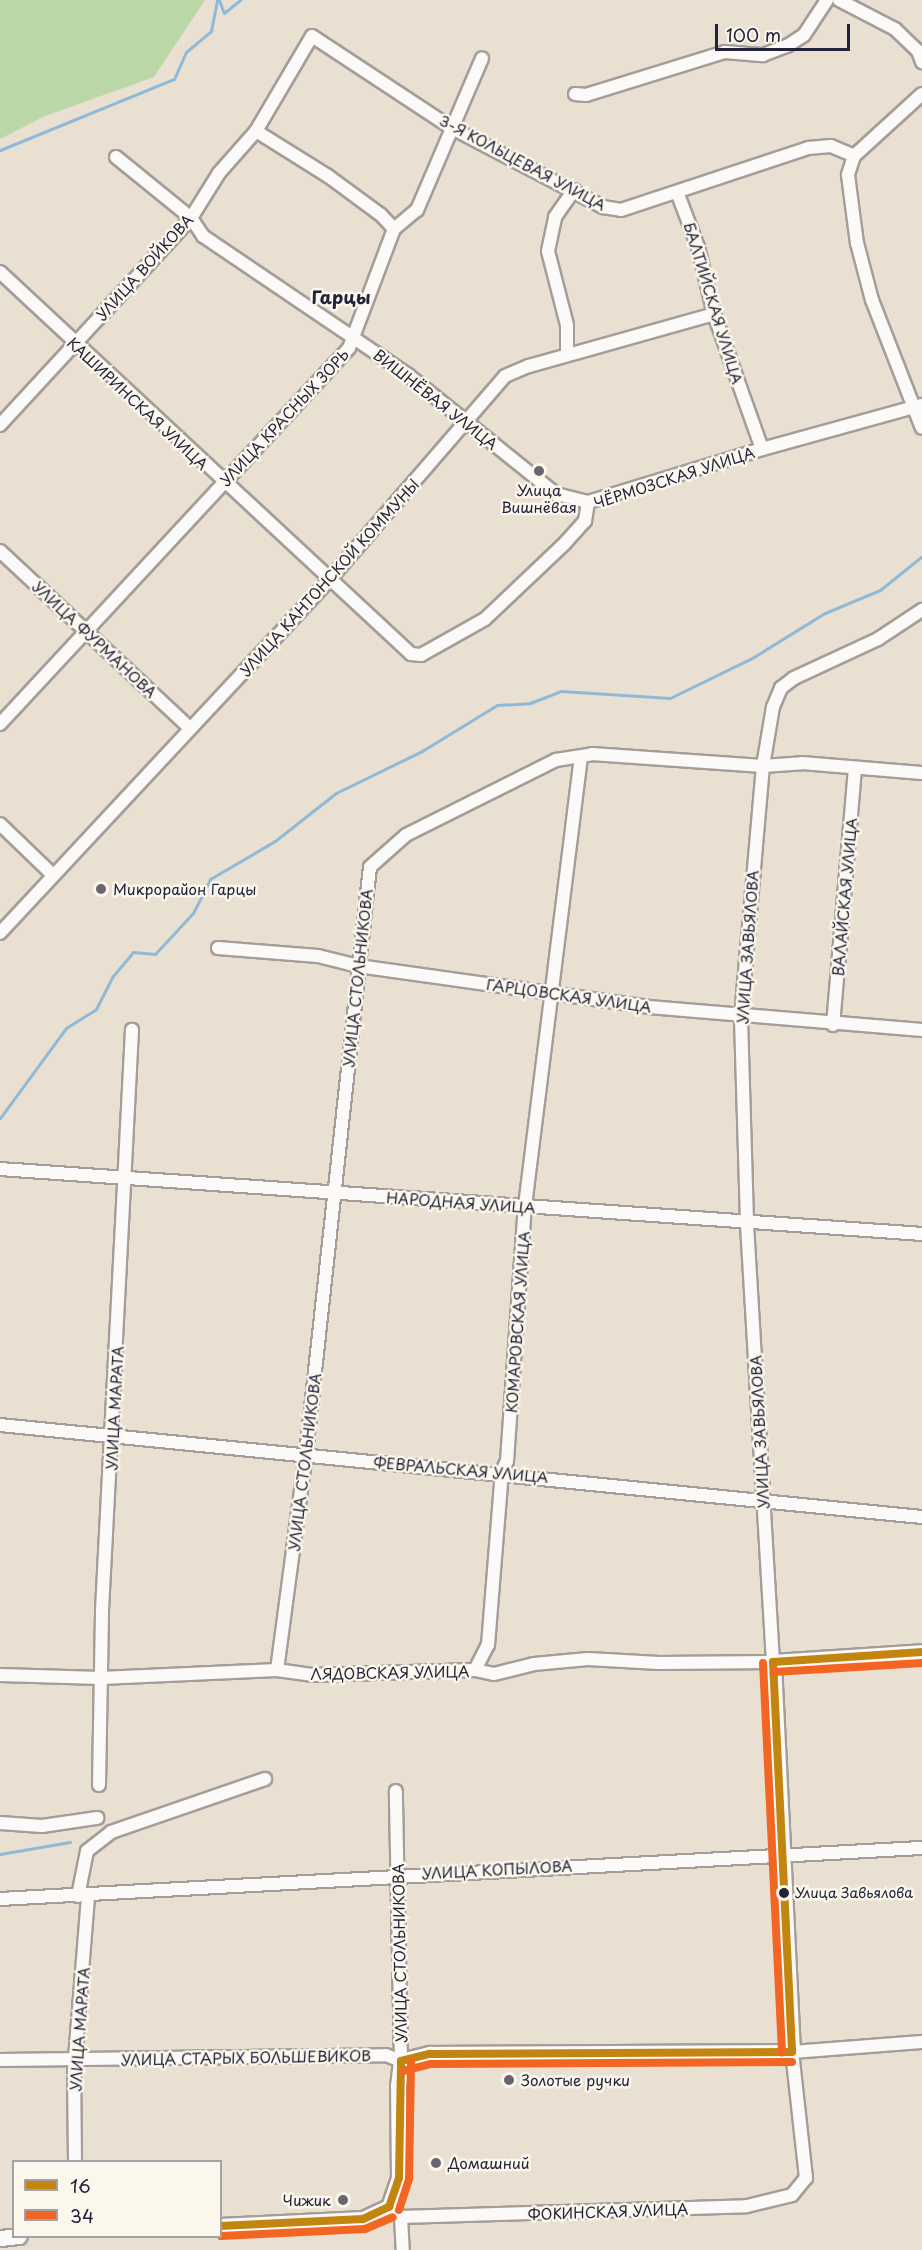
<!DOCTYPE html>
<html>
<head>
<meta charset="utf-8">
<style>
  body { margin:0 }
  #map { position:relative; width:922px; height:2250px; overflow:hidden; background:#eae0d2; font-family:"Playpen Sans",sans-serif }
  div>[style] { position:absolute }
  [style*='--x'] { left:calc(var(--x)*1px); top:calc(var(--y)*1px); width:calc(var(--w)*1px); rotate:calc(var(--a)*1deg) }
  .green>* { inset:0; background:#bbd7a8 }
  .stream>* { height:3px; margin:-1.5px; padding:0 1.5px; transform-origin:1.5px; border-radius:1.5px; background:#8ebad8 }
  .roads { filter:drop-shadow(2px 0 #a49d99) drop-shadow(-2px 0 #a49d99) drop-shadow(0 2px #a49d99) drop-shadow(0 -2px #a49d99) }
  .minor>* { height:12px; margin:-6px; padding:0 6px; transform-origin:6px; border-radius:6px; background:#fcfaf8 }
  .major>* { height:15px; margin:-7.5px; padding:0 7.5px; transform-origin:7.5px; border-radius:7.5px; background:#fcfaf8 }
  .bus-1>* { height:8px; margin:-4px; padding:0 4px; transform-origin:4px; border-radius:4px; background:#c2850f }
  .bus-2>* { height:8px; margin:-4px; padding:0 4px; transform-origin:4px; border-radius:4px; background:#f26522 }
  .dots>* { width:16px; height:16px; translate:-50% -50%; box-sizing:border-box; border:3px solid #fbf7ec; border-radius:50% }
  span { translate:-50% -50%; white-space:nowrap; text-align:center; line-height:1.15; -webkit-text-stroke:5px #fbf7ec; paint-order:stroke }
  .bus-label { font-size:14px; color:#22223b }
  .left { translate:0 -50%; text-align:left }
  .street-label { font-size:15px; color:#22223b }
  .poi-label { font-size:15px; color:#22223b }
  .right { translate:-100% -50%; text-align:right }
  .quarter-label { font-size:18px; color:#22223b; font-weight:700 }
  .legend { position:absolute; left:12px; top:2160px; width:210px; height:78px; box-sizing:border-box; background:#fbf7ec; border:2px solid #a4a2a5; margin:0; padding:8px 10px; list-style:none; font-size:18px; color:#22223b }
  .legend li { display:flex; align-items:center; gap:12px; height:30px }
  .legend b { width:30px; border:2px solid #a4a2a5 }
  .scale { position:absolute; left:715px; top:24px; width:135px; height:27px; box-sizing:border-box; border:3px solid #22223b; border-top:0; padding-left:8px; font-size:18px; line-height:21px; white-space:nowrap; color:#22223b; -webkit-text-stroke:4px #fbf7ec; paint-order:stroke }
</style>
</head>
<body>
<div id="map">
  <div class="green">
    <i style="clip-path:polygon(0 0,205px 0,154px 77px,45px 116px,0 139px)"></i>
  </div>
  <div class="stream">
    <i style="--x:219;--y:0;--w:14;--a:69"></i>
    <i style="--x:224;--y:13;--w:21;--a:-39"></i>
    <i style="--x:0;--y:150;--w:188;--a:-22.2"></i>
    <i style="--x:174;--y:79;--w:30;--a:-66"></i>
    <i style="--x:186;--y:52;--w:33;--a:-40"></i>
    <i style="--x:211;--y:31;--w:32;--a:-79"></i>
    <i style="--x:0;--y:1118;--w:112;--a:-53.7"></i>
    <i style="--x:66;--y:1028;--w:36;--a:-32"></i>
    <i style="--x:96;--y:1009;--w:37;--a:-63"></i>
    <i style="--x:113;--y:976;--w:31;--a:-50"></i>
    <i style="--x:133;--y:952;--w:22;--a:5"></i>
    <i style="--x:155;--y:954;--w:56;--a:-47.2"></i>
    <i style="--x:193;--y:913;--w:38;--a:-63"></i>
    <i style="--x:210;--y:879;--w:75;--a:-30.3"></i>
    <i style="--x:275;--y:841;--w:78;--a:-38.2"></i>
    <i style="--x:336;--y:793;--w:96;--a:-26"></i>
    <i style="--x:422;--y:751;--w:88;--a:-31.5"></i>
    <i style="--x:497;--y:705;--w:33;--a:-3"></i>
    <i style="--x:530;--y:703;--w:33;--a:-21"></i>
    <i style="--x:561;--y:691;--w:109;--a:3.7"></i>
    <i style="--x:670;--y:698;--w:91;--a:-26"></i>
    <i style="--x:752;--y:658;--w:86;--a:-31.7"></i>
    <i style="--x:825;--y:613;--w:60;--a:-22.7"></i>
    <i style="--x:880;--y:590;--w:53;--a:-38.8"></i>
    <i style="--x:0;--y:1854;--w:71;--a:-9.7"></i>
  </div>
  <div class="roads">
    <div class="minor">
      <i style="--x:839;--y:0;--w:63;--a:27.4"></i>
      <i style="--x:895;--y:29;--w:32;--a:44"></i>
      <i style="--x:918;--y:51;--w:12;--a:70"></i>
      <i style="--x:575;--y:94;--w:11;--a:5"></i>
      <i style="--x:586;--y:95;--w:145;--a:-17.2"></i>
      <i style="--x:725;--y:52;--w:38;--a:5"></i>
      <i style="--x:763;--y:55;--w:26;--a:-21"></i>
      <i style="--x:787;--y:46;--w:20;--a:-33"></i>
      <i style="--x:804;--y:35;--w:42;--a:-56.7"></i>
      <i style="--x:256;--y:131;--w:85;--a:32"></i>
      <i style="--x:328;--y:176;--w:66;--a:36.3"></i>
      <i style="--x:381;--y:215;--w:19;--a:47"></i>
      <i style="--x:854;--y:156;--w:20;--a:108"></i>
      <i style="--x:848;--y:175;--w:69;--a:82.5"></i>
      <i style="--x:857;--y:243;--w:59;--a:75.3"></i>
      <i style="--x:872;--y:300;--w:137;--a:68.7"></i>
      <i style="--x:854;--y:156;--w:92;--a:-42.4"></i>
      <i style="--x:116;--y:157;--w:97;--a:39.1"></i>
      <i style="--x:191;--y:218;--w:22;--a:56"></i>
      <i style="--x:203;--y:236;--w:248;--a:34.1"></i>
      <i style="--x:408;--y:375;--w:190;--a:38.8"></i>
      <i style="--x:556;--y:494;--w:33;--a:14"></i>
      <i style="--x:588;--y:502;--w:182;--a:-16.9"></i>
      <i style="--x:762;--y:449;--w:166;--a:-15.4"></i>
      <i style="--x:677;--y:192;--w:59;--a:69.1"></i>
      <i style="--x:698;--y:247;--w:69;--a:76.6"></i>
      <i style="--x:714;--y:314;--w:143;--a:70.4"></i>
      <i style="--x:0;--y:272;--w:561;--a:42.91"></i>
      <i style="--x:411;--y:654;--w:10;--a:6"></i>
      <i style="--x:421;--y:655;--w:73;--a:-29.4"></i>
      <i style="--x:485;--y:619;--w:110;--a:-43.5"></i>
      <i style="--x:565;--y:543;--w:30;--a:-48"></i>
      <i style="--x:585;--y:521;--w:19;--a:-81"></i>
      <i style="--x:567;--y:355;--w:30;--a:-90"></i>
      <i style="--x:567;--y:325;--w:76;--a:-104.4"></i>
      <i style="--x:548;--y:251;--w:35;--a:-78"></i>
      <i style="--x:555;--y:217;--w:33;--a:-55"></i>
      <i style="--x:0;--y:425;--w:282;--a:-47.3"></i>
      <i style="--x:191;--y:218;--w:53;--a:-58.1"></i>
      <i style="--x:219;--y:173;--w:56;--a:-48.6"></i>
      <i style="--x:256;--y:131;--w:110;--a:-59.5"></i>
      <i style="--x:312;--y:36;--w:165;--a:33.4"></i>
      <i style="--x:450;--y:127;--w:173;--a:27.6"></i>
      <i style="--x:603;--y:207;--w:18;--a:9"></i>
      <i style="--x:621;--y:210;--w:197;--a:-18.3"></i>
      <i style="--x:808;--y:148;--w:23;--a:-5"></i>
      <i style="--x:831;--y:146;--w:25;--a:23"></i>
      <i style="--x:0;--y:551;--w:260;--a:43"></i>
      <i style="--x:0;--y:724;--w:513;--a:-47.13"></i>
      <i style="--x:349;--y:348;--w:127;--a:-69.3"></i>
      <i style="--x:394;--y:229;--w:30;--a:-40"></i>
      <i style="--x:417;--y:210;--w:165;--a:-66.8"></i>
      <i style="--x:0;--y:824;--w:74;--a:43.9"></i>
      <i style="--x:0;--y:933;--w:483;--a:-47"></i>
      <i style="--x:329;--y:580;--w:269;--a:-49.2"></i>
      <i style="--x:505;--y:376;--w:26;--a:-23"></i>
      <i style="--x:529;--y:366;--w:192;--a:-15.7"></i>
      <i style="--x:218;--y:948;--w:100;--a:4.6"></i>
      <i style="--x:318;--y:956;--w:41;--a:14"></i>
      <i style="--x:358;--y:966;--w:294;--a:8"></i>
      <i style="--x:649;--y:1007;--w:274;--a:4.8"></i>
      <i style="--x:833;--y:1025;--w:256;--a:-85.1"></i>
      <i style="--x:0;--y:1169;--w:924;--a:4.03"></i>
      <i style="--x:0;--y:1425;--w:927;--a:5.7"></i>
      <i style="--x:277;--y:1670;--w:218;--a:-82.4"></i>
      <i style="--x:306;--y:1454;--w:590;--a:-83.78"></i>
      <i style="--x:370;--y:867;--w:48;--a:-41.6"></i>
      <i style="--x:406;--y:835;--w:168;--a:-26.6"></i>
      <i style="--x:556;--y:760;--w:36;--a:-9"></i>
      <i style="--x:592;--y:754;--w:171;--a:4"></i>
      <i style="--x:763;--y:766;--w:39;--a:-4"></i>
      <i style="--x:802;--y:763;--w:120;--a:4.8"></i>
      <i style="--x:475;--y:1670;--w:28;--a:-63"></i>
      <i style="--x:488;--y:1645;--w:174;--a:-85.4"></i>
      <i style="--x:502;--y:1472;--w:12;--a:-66"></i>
      <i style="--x:507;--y:1461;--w:256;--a:-86"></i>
      <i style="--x:525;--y:1206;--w:453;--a:-82.9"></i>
      <i style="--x:0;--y:1675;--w:101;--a:1.7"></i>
      <i style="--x:101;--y:1678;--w:176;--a:-2.6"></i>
      <i style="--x:277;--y:1670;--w:35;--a:8"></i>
      <i style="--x:312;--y:1675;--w:163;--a:-1.8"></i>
      <i style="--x:475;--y:1670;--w:19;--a:12"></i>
      <i style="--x:494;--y:1674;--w:41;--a:-14"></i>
      <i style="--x:534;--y:1664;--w:54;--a:-5.3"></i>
      <i style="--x:588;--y:1659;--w:71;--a:3.2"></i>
      <i style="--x:659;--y:1663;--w:114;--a:-0.5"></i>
      <i style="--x:773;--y:1662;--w:442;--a:-93.4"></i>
      <i style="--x:747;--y:1221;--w:204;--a:-91.7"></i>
      <i style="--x:741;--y:1017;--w:252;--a:-85"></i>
      <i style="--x:763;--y:766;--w:60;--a:-80.4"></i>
      <i style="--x:773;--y:707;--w:21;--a:-67"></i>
      <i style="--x:781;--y:688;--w:16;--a:-38"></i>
      <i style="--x:794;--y:678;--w:93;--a:-24.9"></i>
      <i style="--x:878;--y:639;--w:53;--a:-33.4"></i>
      <i style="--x:99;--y:1785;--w:175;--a:-89"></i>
      <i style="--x:102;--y:1610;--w:581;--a:-87.04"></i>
      <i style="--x:0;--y:1823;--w:42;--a:4.1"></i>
      <i style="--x:42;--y:1826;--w:56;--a:-8.3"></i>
      <i style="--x:78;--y:1896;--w:46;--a:-78.7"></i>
      <i style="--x:87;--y:1851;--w:31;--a:-38"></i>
      <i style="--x:111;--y:1832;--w:163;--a:-19"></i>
      <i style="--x:0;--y:1899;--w:923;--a:-3.17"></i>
      <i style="--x:0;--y:2060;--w:386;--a:-0.7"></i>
      <i style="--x:386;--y:2055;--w:16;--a:22"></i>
      <i style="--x:401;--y:2061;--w:270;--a:-91.1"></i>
      <i style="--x:75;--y:2162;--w:91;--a:-90.6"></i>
      <i style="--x:74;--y:2071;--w:176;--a:-85.4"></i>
      <i style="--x:397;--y:2213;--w:6;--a:45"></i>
      <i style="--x:401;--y:2217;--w:33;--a:87"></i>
      <i style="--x:401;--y:2217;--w:346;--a:-1.8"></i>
      <i style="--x:747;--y:2206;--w:46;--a:-13.7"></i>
      <i style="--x:792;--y:2195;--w:22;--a:-51"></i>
      <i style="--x:806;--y:2178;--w:127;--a:-96.3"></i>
      <i style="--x:792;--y:2052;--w:130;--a:-4.4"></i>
    </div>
    <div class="major">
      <i style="--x:220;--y:2226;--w:143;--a:-2.8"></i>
      <i style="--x:363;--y:2219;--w:29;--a:-25"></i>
      <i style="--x:389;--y:2207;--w:31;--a:-71"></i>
      <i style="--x:399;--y:2178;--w:92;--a:-90.6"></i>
      <i style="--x:398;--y:2086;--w:25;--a:-83"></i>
      <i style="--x:401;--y:2061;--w:30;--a:-14"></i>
      <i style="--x:430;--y:2054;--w:362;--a:-0.3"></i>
      <i style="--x:792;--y:2052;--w:390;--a:-92.8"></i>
      <i style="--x:773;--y:1662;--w:149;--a:-3.8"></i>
      <i style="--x:0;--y:2238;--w:19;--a:-6"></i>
    </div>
  </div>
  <div class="bus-1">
    <i style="--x:773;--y:1662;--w:390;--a:87.2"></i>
    <i style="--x:773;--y:1662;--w:149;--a:-3.8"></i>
    <i style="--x:401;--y:2061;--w:30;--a:-14"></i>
    <i style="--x:430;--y:2054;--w:362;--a:-0.3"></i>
    <i style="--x:389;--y:2207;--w:31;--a:-71"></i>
    <i style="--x:399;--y:2178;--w:117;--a:-89"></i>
    <i style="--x:220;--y:2226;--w:143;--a:-2.8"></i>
    <i style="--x:363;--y:2219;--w:29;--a:-25"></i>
  </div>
  <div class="bus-2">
    <i style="--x:763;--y:1663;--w:390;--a:87.2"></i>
    <i style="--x:774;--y:1672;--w:148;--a:-3.5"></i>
    <i style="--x:403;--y:2071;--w:29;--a:-14"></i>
    <i style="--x:431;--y:2064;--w:361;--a:-0.3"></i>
    <i style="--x:399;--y:2210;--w:33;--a:-72"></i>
    <i style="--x:409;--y:2179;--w:117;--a:-89"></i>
    <i style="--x:221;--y:2236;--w:144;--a:-2.8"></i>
    <i style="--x:365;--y:2229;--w:30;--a:-23"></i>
  </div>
  <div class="dots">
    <i style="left:539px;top:471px;background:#686470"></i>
    <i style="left:101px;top:889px;background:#686470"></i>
    <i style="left:784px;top:1893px;background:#22223b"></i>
    <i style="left:509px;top:2080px;background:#686470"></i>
    <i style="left:436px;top:2163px;background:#686470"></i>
    <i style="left:343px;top:2200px;background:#686470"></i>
  </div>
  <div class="bus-label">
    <span class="left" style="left:795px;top:1893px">Улица Завьялова</span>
  </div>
  <div class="street-label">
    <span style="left:523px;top:162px;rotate:28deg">3-Я КОЛЬЦЕВАЯ УЛИЦА</span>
    <span style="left:144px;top:267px;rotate:-48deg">УЛИЦА ВОЙКОВА</span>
    <span style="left:714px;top:303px;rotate:73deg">БАЛТИЙСКАЯ УЛИЦА</span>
    <span style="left:436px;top:399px;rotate:38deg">ВИШНЁВАЯ УЛИЦА</span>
    <span style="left:138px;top:403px;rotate:43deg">КАШИРИНСКАЯ УЛИЦА</span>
    <span style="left:284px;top:417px;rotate:-47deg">УЛИЦА КРАСНЫХ ЗОРЬ</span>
    <span style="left:674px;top:477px;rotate:-18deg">ЧЁРМОЗСКАЯ УЛИЦА</span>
    <span style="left:329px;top:577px;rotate:-48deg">УЛИЦА КАНТОНСКОЙ КОММУНЫ</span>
    <span style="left:95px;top:639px;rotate:43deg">УЛИЦА ФУРМАНОВА</span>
    <span style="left:844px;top:897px;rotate:-85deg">ВАЛАЙСКАЯ УЛИЦА</span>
    <span style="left:747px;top:947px;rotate:-86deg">УЛИЦА ЗАВЬЯЛОВА</span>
    <span style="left:357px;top:978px;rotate:-84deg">УЛИЦА СТОЛЬНИКОВА</span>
    <span style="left:569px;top:995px;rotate:8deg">ГАРЦОВСКАЯ УЛИЦА</span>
    <span style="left:461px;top:1202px;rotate:4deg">НАРОДНАЯ УЛИЦА</span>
    <span style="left:517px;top:1322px;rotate:-86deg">КОМАРОВСКАЯ УЛИЦА</span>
    <span style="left:114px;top:1408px;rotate:-87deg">УЛИЦА МАРАТА</span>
    <span style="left:759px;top:1432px;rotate:-93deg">УЛИЦА ЗАВЬЯЛОВА</span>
    <span style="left:304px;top:1462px;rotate:-83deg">УЛИЦА СТОЛЬНИКОВА</span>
    <span style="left:461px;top:1469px;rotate:5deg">ФЕВРАЛЬСКАЯ УЛИЦА</span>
    <span style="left:390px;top:1672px;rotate:-1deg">ЛЯДОВСКАЯ УЛИЦА</span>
    <span style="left:497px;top:1869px;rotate:-3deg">УЛИЦА КОПЫЛОВА</span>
    <span style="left:399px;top:1953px;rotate:-91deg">УЛИЦА СТОЛЬНИКОВА</span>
    <span style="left:79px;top:2029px;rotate:-86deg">УЛИЦА МАРАТА</span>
    <span style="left:246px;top:2057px;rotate:-1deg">УЛИЦА СТАРЫХ БОЛЬШЕВИКОВ</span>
    <span style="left:608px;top:2211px;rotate:-2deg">ФОКИНСКАЯ УЛИЦА</span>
  </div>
  <div class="poi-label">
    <span style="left:539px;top:498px">Улица<br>Вишнёвая</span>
    <span class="left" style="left:113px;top:889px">Микрорайон Гарцы</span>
    <span class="left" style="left:521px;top:2080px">Золотые ручки</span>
    <span class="left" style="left:448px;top:2163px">Домашний</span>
    <span class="right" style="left:331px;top:2200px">Чижик</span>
  </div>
  <div class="quarter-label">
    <span style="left:341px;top:297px">Гарцы</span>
  </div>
  <ul class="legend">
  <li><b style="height:8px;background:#c2850f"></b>16</li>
  <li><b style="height:8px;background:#f26522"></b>34</li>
  </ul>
  <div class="scale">100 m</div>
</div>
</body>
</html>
